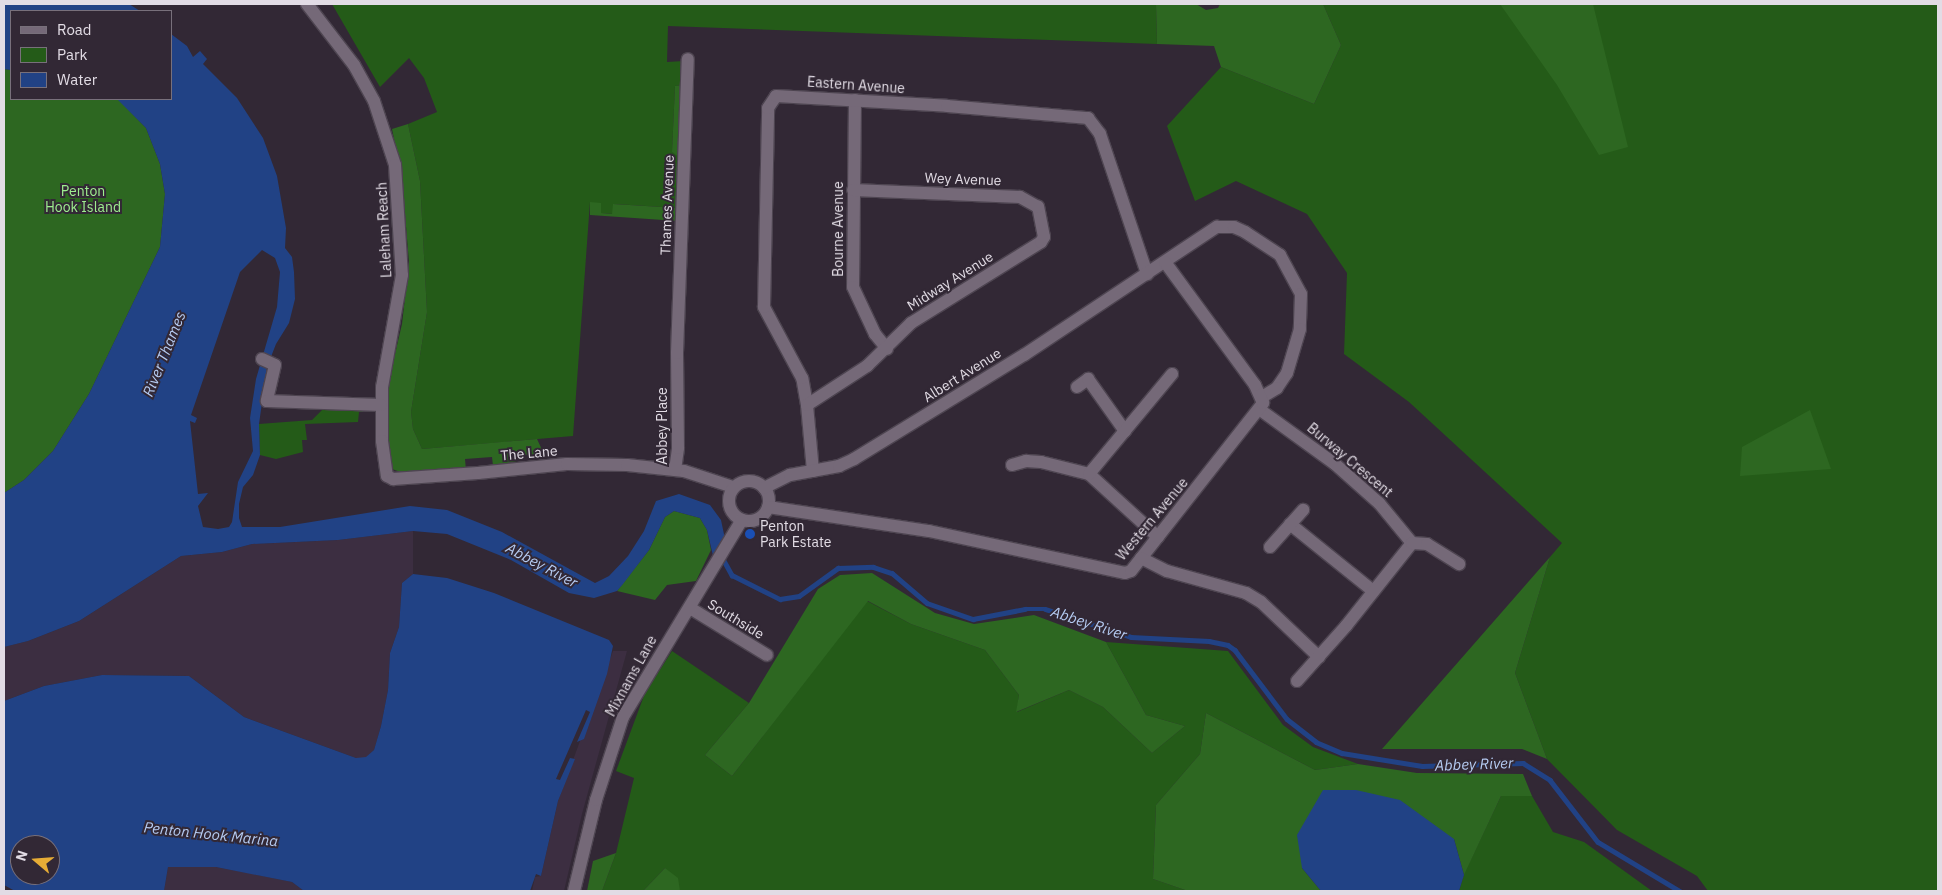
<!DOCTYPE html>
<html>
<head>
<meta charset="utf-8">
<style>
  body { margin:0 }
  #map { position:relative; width:1942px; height:895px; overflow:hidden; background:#322835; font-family:"IBM Plex Sans",sans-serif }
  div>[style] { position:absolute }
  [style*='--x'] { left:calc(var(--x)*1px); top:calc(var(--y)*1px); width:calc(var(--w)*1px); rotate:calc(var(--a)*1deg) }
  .built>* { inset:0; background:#3c2e41 }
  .green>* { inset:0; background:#245b18 }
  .forest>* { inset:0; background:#2d6721 }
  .water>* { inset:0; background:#214285 }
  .stream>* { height:4.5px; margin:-2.25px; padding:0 2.25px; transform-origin:2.25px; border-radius:2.25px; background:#214285 }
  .roads { filter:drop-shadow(1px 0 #4e4551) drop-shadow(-1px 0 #4e4551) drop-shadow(0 1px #4e4551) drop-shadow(0 -1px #4e4551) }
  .minor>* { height:12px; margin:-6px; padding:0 6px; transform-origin:6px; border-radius:6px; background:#756978 }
  .minor>.ring { margin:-6px; padding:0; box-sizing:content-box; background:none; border:12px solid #756978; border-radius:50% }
  .dots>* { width:14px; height:14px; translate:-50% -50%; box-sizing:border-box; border:2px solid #322835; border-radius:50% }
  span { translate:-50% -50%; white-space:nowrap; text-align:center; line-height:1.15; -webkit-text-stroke:4px #322835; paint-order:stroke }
  .street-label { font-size:14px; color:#e2dce5 }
  .park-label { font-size:14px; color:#9eee8f }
  .poi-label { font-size:14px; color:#e2dce5 }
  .left { translate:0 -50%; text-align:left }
  .water-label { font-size:15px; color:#b5cbf2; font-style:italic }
  .frame { position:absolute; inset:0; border:5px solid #e2dce5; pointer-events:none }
  .legend { position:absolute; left:10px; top:10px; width:162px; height:90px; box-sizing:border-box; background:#322835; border:1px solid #78707b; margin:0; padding:6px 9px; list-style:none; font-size:15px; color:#e2dce5 }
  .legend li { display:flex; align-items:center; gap:10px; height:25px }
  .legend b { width:25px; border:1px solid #78707b }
  .north { position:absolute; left:10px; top:835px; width:50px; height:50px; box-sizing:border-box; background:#322835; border:1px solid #78707b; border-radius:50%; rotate:288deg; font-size:14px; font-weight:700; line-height:20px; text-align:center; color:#e2dce5 }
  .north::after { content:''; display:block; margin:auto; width:18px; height:22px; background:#e6ac36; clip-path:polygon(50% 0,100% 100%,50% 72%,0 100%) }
</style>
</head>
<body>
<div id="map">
  <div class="built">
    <i style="clip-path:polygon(413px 531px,413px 574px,402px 583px,399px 627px,390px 653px,388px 690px,381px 726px,374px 750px,366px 758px,356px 758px,244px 717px,189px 676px,102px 675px,44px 686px,4px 701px,4px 647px,28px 641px,79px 621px,181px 556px,222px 552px,252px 544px,338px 540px)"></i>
    <i style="clip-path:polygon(613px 651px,627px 651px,582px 814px,564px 891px,532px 891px,535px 877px,541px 876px,558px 801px)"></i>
    <i style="clip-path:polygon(168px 867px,216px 867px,258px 875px,292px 882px,304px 891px,164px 891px)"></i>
  </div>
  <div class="green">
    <i style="clip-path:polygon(332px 4px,1156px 4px,1157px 44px,668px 26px,667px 62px,684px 61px,683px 85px,675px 86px,672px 152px,681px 159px,678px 208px,614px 204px,613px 214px,601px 213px,590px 202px,573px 436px,422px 449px,413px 429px,411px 412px,427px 312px,420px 181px,408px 124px,437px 112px,424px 78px,409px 58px,380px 87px)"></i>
    <i style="clip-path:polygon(1323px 4px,1938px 4px,1938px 891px,1708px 891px,1697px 876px,1617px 830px,1547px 759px,1515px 673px,1550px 557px,1562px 543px,1409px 402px,1344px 354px,1347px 273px,1307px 214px,1236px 181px,1195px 201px,1167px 126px,1221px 67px,1314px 104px,1341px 45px)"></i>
    <i style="clip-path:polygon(323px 409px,363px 409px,363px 412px,359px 412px,358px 422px,305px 424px,307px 440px,302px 440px,303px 452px,276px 459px,260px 455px,259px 424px,312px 420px)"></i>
    <i style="clip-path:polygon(867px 601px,911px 624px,985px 650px,1019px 695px,1017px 712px,1069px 690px,1103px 707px,1152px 753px,1185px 726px,1146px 715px,1106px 642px,1228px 651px,1283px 725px,1313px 747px,1358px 764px,1315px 770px,1206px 713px,1200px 754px,1156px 805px,1153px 879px,1188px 891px,680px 891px,665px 868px,643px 891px,602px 891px,616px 853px,634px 778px,616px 771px,645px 693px,672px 651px,749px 703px,705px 755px,732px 776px)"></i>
    <i style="clip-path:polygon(1501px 796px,1532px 796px,1553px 832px,1584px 842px,1652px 891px,1459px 891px,1464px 874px)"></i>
  </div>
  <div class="forest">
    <i style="clip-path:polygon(1156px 4px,1196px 4px,1206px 10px,1218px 8px,1220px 4px,1323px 4px,1341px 45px,1314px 104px,1221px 67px,1214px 46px,1157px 44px)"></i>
    <i style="clip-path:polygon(1500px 4px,1593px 4px,1628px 147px,1599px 155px,1557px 85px)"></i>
    <i style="clip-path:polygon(4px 69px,11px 70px,11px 99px,119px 100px,146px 128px,160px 164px,165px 194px,160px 247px,89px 394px,53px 451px,24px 480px,4px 493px)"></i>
    <i style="clip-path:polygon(683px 85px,681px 159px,672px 152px,675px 86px)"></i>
    <i style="clip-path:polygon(408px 124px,420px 181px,427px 312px,411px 412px,413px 429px,422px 449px,537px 439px,544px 454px,522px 455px,517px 461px,493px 466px,492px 457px,465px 459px,466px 470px,406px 474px,392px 469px,387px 442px,388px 384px,402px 324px,409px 262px,402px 178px,392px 129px)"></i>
    <i style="clip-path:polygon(590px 202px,601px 203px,601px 213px,612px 214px,613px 204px,678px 208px,678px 221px,590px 215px)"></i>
    <i style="clip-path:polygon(1810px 410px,1831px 469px,1740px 476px,1742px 447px)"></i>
    <i style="clip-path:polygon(674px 511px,700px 518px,707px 530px,711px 550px,696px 581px,667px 585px,655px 600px,617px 591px,649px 550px,665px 517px)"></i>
    <i style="clip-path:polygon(1550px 557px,1515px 673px,1547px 759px,1522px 749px,1382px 749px)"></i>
    <i style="clip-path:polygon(872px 573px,935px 613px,974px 624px,1034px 615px,1106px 642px,1146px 715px,1185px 726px,1152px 753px,1103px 707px,1069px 690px,1016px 712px,1019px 695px,985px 650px,911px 624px,868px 601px,732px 776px,705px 755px,749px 703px,818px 589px,840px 575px)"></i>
    <i style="clip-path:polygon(1206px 713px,1315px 770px,1358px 764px,1417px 773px,1523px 774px,1532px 796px,1501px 796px,1464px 875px,1454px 839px,1302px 868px,1321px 891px,1188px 891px,1153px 879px,1156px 805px,1200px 754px)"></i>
    <i style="clip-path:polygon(616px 853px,602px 891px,587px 891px,593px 861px)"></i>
    <i style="clip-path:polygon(665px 868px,678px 878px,680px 891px,643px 891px)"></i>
  </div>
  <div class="water">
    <i style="clip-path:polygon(4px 4px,129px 4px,140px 11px,11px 11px,11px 70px,4px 69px)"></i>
    <i style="clip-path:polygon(evenodd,171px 34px,187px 46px,193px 57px,200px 51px,207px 59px,203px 64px,237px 98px,263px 138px,277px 176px,286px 228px,285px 248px,292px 257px,294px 272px,295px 299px,289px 323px,276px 344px,267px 367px,259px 424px,260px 455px,253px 475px,243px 487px,239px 504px,239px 518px,242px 527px,280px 527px,410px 506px,447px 510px,502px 532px,595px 583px,609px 576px,628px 556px,644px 531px,656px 501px,679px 494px,710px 505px,721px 520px,725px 539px,714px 560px,707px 530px,700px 518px,674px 511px,665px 517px,649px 550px,623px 584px,617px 591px,594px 598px,569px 593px,511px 560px,447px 534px,413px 531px,338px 540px,252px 544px,222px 552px,181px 556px,79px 621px,28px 641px,4px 647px,4px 493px,24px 480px,53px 451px,89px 394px,160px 247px,165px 194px,160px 164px,146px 128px,117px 99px,171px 99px,171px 34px,262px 250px,275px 258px,280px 272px,277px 307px,256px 379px,250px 418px,253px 451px,238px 482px,232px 522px,229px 527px,218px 529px,203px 527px,198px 506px,208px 493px,198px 494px,190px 421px,195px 423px,197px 418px,191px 415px,240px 272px,262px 250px)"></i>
    <i style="clip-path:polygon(evenodd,413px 574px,447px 578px,494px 593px,609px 640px,613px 646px,607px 674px,584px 739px,577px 742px,590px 712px,586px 710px,556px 779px,560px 780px,570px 758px,575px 759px,558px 801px,541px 876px,536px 874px,530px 891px,304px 891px,292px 882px,216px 867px,168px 867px,164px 891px,15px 891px,4px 885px,4px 701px,44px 686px,102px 675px,189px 676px,244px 717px,356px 758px,366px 757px,374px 750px,381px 726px,388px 690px,390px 653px,399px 627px,402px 583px,413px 574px,20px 845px,50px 845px,50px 875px,20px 875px,20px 845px)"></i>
    <i style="clip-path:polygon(1323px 790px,1356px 790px,1400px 800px,1454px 839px,1464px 875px,1459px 891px,1321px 891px,1302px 868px,1297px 835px)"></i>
  </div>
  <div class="stream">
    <i style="--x:722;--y:557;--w:21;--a:61"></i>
    <i style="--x:732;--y:575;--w:54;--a:26.6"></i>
    <i style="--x:780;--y:599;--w:19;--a:-9"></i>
    <i style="--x:799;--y:596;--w:48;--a:-35.7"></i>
    <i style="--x:838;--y:568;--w:35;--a:-2"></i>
    <i style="--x:873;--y:567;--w:20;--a:18"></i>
    <i style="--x:892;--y:573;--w:46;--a:40.6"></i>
    <i style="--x:927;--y:603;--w:49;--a:19.2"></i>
    <i style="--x:973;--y:619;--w:53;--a:-10.9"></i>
    <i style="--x:1025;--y:609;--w:20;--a:0"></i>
    <i style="--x:1045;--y:609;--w:90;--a:18"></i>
    <i style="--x:1131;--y:637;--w:78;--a:2.9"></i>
    <i style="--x:1209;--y:641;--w:19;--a:12"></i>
    <i style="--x:1228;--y:645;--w:9;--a:36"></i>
    <i style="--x:1235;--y:650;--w:86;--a:53"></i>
    <i style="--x:1287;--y:719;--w:37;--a:38"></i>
    <i style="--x:1316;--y:742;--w:28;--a:23"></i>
    <i style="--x:1342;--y:753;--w:81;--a:9.2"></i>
    <i style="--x:1422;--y:766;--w:101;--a:-1.7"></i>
    <i style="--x:1523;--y:763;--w:32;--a:32"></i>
    <i style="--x:1550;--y:780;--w:78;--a:52.3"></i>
    <i style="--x:1598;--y:842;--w:96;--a:30.9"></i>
  </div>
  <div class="roads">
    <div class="minor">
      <i style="--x:307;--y:4;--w:77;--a:52.4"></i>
      <i style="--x:354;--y:65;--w:41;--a:60.9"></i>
      <i style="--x:374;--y:101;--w:67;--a:71.8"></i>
      <i style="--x:395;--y:165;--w:110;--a:86.4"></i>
      <i style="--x:402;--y:275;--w:114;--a:100.1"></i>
      <i style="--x:382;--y:387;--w:54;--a:90"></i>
      <i style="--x:382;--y:441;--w:35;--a:82"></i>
      <i style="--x:387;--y:476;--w:7;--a:27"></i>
      <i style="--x:393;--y:479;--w:85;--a:-4"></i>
      <i style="--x:478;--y:473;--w:89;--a:-5.8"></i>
      <i style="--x:567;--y:464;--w:60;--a:1"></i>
      <i style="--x:627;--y:465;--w:57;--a:6"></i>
      <i style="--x:684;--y:471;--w:52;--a:18.1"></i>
      <i style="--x:855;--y:100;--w:187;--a:90.6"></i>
      <i style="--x:853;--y:287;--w:52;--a:64.9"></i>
      <i style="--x:875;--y:334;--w:19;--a:51"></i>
      <i style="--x:262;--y:359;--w:14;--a:25"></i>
      <i style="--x:275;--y:365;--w:37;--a:103"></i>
      <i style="--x:267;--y:401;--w:114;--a:2"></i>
      <i style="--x:1077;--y:387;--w:14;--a:-36"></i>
      <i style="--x:1088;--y:379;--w:64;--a:54.6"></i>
      <i style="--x:807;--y:405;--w:27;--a:-100"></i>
      <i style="--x:802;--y:378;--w:81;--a:-118.2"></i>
      <i style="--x:764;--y:307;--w:199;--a:-88.8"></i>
      <i style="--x:768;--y:108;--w:14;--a:-56"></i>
      <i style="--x:776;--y:96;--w:171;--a:3.3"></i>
      <i style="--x:947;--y:106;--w:142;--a:4.9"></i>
      <i style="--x:1088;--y:118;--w:20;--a:53"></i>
      <i style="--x:1100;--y:134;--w:148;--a:71.4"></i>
      <i style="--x:1259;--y:409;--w:94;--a:35.9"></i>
      <i style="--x:1335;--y:464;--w:59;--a:41.6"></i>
      <i style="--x:1379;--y:503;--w:52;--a:50.5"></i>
      <i style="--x:1012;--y:465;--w:15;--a:-16"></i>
      <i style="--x:1026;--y:461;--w:15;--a:4"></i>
      <i style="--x:1041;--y:462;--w:49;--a:14"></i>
      <i style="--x:675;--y:470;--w:22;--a:-82"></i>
      <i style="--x:678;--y:448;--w:95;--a:-90.6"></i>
      <i style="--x:677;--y:353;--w:294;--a:-87.9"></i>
      <i style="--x:813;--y:471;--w:66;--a:-95.2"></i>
      <i style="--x:807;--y:405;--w:72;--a:-33"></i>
      <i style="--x:867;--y:366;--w:62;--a:-44.3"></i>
      <i style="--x:911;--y:323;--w:153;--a:-31.9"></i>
      <i style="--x:1041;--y:242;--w:6;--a:-59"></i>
      <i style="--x:1044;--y:237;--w:31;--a:-101"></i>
      <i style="--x:1038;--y:207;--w:21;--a:-151"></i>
      <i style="--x:1020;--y:197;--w:167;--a:-177.6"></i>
      <i class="ring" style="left:729px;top:481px;width:28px;height:28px"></i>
      <i style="--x:764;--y:488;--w:29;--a:-27"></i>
      <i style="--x:790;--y:475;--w:50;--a:-10.4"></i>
      <i style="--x:839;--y:466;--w:17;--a:-25"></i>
      <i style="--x:854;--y:459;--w:199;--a:-31.5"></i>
      <i style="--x:1024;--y:355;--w:232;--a:-33.6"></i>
      <i style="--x:1217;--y:227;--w:17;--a:0"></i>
      <i style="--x:1234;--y:227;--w:12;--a:24"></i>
      <i style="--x:1245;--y:232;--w:42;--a:33.3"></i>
      <i style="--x:1280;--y:255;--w:44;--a:61.7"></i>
      <i style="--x:1301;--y:294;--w:35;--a:92"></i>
      <i style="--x:1300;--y:329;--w:46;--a:106.5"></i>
      <i style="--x:1287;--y:373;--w:18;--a:124"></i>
      <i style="--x:1277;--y:388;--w:17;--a:149"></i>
      <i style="--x:768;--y:507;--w:163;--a:8.5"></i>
      <i style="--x:929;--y:531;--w:200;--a:12.1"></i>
      <i style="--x:1125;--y:573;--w:6;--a:-18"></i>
      <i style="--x:1131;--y:571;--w:214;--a:-51.8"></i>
      <i style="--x:1263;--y:403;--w:20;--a:-114"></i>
      <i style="--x:1255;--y:385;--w:152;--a:-126.2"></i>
      <i style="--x:1290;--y:524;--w:107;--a:38.9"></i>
      <i style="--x:1158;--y:537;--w:93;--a:-137.6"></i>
      <i style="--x:1089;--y:474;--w:130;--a:-50.3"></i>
      <i style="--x:1270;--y:547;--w:50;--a:-48.3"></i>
      <i style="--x:1141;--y:558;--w:29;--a:27"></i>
      <i style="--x:1167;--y:571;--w:82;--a:15.6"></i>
      <i style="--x:1246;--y:593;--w:17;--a:31"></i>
      <i style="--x:1261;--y:602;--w:80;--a:43.5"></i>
      <i style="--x:690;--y:608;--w:90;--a:31.4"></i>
      <i style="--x:1297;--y:681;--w:74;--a:-48.3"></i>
      <i style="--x:1346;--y:626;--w:106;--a:-51.5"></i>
      <i style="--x:1412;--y:543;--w:15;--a:4"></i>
      <i style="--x:1427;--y:544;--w:38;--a:32"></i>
      <i style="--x:574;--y:891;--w:94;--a:-76.4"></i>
      <i style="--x:596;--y:800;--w:87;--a:-72"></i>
      <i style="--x:623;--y:717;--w:230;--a:-58.9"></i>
    </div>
  </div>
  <div class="dots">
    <i style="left:750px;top:534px;background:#1a4fb4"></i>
  </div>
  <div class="street-label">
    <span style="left:856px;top:85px;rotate:4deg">Eastern Avenue</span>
    <span style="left:963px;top:179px;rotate:2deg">Wey Avenue</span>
    <span style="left:667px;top:205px;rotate:-88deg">Thames Avenue</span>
    <span style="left:838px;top:229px;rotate:-90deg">Bourne Avenue</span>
    <span style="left:384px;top:230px;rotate:-93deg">Laleham Reach</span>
    <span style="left:950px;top:281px;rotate:-32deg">Midway Avenue</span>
    <span style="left:962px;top:375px;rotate:-32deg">Albert Avenue</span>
    <span style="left:662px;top:426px;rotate:-90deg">Abbey Place</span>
    <span style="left:529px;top:453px;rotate:-5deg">The Lane</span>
    <span style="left:1350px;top:460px;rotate:40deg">Burway Crescent</span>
    <span style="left:1152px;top:519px;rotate:-50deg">Western Avenue</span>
    <span style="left:736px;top:619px;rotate:31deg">Southside</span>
    <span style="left:631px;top:676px;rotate:-61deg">Mixnams Lane</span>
  </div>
  <div class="park-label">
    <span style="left:83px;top:199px">Penton<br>Hook Island</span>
  </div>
  <div class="poi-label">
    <span class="left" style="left:760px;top:534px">Penton<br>Park Estate</span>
  </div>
  <div class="water-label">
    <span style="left:164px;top:354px;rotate:-68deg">River Thames</span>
    <span style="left:542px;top:565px;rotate:28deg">Abbey River</span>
    <span style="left:1089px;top:623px;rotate:18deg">Abbey River</span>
    <span style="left:1474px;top:764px;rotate:-2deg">Abbey River</span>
    <span style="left:211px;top:834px;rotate:6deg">Penton Hook Marina</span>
  </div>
  <div class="frame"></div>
  <ul class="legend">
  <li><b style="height:6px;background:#756978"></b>Road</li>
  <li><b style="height:14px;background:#245b18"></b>Park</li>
  <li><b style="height:14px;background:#214285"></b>Water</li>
  </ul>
  <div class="north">N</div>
</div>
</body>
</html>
